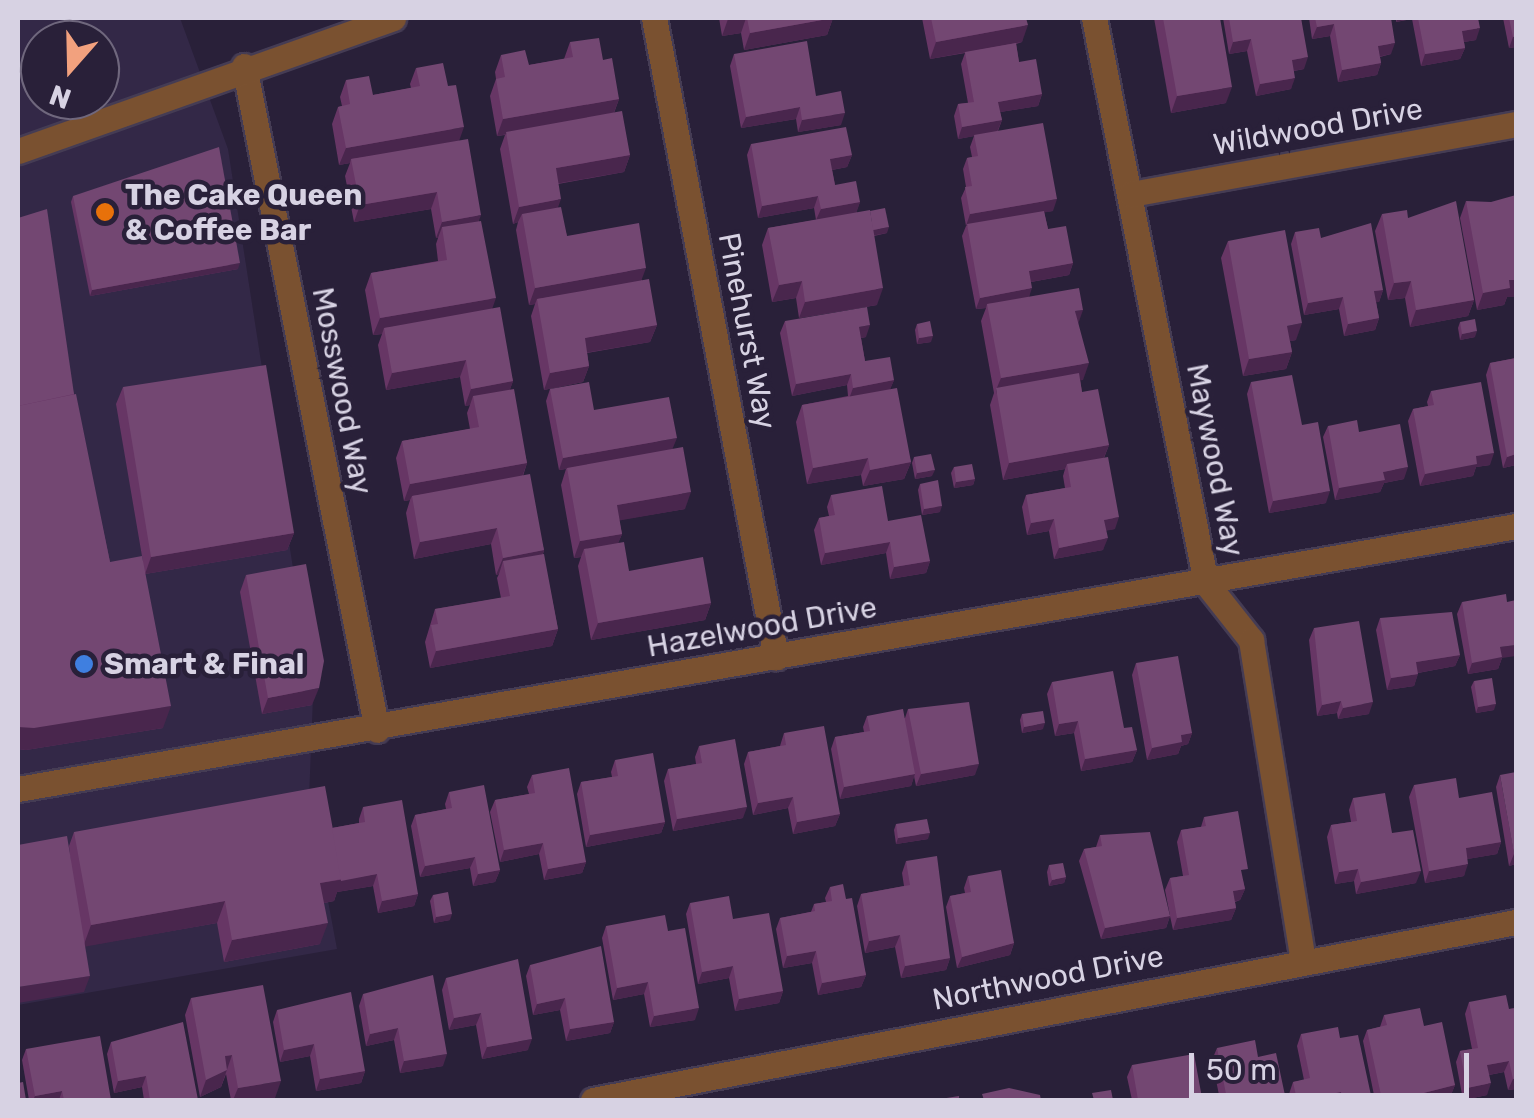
<!DOCTYPE html>
<html>
<head>
<meta charset="utf-8">
<style>
  body { margin:0 }
  #map { position:relative; width:1534px; height:1118px; overflow:hidden; background:#292039; font-family:Rubik,sans-serif }
  div>[style] { position:absolute }
  [style*='--x'] { left:calc(var(--x)*1px); top:calc(var(--y)*1px); width:calc(var(--w)*1px); rotate:calc(var(--a)*1deg) }
  .built>* { inset:0; background:#332847 }
  .roads { filter:drop-shadow(2px 0 #453c54) drop-shadow(-2px 0 #453c54) drop-shadow(0 2px #453c54) drop-shadow(0 -2px #453c54) }
  .minor>* { height:25px; margin:-12.5px; padding:0 12.5px; transform-origin:12.5px; border-radius:12.5px; background:#7a5130 }
  .wall>* { inset:0; background:#673665 }
  .shaded-wall>* { inset:0; background:#49264d }
  .building>* { inset:0; background:#734772 }
  .dots>* { width:28px; height:28px; translate:-50% -50%; box-sizing:border-box; border:5px solid #292039; border-radius:50% }
  span { translate:-50% -50%; white-space:nowrap; text-align:center; line-height:1.15; -webkit-text-stroke:9px #292039; paint-order:stroke }
  .street-label { font-size:30px; color:#d7d2e3 }
  .poi-label { font-size:30px; color:#d7d2e3; font-weight:700 }
  .left { translate:0 -50%; text-align:left }
  .frame { position:absolute; inset:0; border:20px solid #d7d2e3; pointer-events:none }
  .north { position:absolute; left:20px; top:20px; width:100px; height:100px; box-sizing:border-box; background:#292039; border:2px solid #6f677d; border-radius:50%; rotate:200deg; font-size:28px; font-weight:700; line-height:40px; text-align:center; color:#d7d2e3 }
  .north::after { content:''; display:block; margin:auto; width:35px; height:45px; background:#f2a17e; clip-path:polygon(50% 0,100% 100%,50% 72%,0 100%) }
  .scale { position:absolute; left:1189px; top:1053px; width:280px; height:45px; box-sizing:border-box; border:5px solid #d7d2e3; border-top:0; padding-left:12px; font-size:30px; line-height:35px; white-space:nowrap; color:#d7d2e3; -webkit-text-stroke:8px #292039; paint-order:stroke }
</style>
</head>
<body>
<div id="map">
  <div class="built">
    <i style="clip-path:polygon(evenodd,18px 18px,180px 18px,228px 149px,313px 697px,309px 799px,337px 949px,18px 1005px,18px 18px,40px 40px,100px 40px,100px 100px,40px 100px,40px 40px)"></i>
  </div>
  <div class="roads">
    <div class="minor">
      <i style="--x:654;--y:18;--w:651;--a:79.19"></i>
      <i style="--x:1094;--y:18;--w:576;--a:78.79"></i>
      <i style="--x:1206;--y:583;--w:73;--a:51.7"></i>
      <i style="--x:1251;--y:640;--w:325;--a:80.8"></i>
      <i style="--x:244;--y:66;--w:677;--a:78.67"></i>
      <i style="--x:18;--y:151;--w:398;--a:-19.5"></i>
      <i style="--x:1131;--y:194;--w:391;--a:-10.3"></i>
      <i style="--x:18;--y:789;--w:1521;--a:-9.96"></i>
      <i style="--x:593;--y:1100;--w:940;--a:-10.92"></i>
    </div>
  </div>
  <div class="wall">
    <i style="clip-path:polygon(719px 18px,833px 18px,827px 35px,744px 50px,741px 33px,722px 36px)"></i>
    <i style="clip-path:polygon(922px 18px,1026px 18px,1022px 42px,1016px 44px,1019px 62px,1042px 94px,1038px 106px,1000px 112px,1002px 120px,998px 131px,1053px 211px,1044px 212px,1048px 229px,1073px 263px,1069px 275px,1031px 282px,1029px 297px,1078px 323px,1083px 380px,1080px 380px,1082px 392px,1109px 445px,1104px 458px,1115px 529px,1106px 530px,1103px 550px,1054px 559px,1049px 531px,1027px 535px,1022px 507px,1026px 495px,1065px 488px,1063px 476px,1065px 469px,1003px 480px,990px 405px,994px 393px,981px 321px,986px 308px,976px 309px,962px 236px,966px 226px,961px 198px,966px 187px,963px 169px,967px 158px,972px 157px,970px 147px,974px 136px,958px 139px,954px 116px,958px 104px,968px 103px,961px 64px,965px 53px,930px 59px)"></i>
    <i style="clip-path:polygon(1154px 18px,1204px 18px,1226px 103px,1171px 113px)"></i>
    <i style="clip-path:polygon(1223px 18px,1301px 18px,1304px 69px,1294px 71px,1291px 89px,1256px 96px,1247px 51px,1229px 54px)"></i>
    <i style="clip-path:polygon(1309px 18px,1391px 18px,1391px 54px,1380px 57px,1381px 63px,1377px 75px,1338px 82px,1330px 36px,1312px 39px)"></i>
    <i style="clip-path:polygon(1396px 18px,1478px 18px,1476px 40px,1464px 42px,1465px 48px,1460px 59px,1421px 66px,1412px 19px,1396px 22px)"></i>
    <i style="clip-path:polygon(1503px 18px,1516px 18px,1516px 47px,1509px 48px)"></i>
    <i style="clip-path:polygon(570px 42px,603px 60px,619px 99px,614px 113px,630px 155px,624px 172px,558px 184px,558px 207px,567px 236px,642px 280px,657px 325px,650px 342px,587px 353px,589px 366px,583px 382px,544px 390px,531px 316px,535px 304px,529px 305px,516px 230px,518px 222px,513px 224px,500px 149px,505px 135px,497px 136px,490px 96px,496px 79px,495px 72px,501px 55px,529px 65px,564px 59px)"></i>
    <i style="clip-path:polygon(734px 54px,816px 96px,841px 125px,798px 132px,796px 119px,741px 128px,730px 66px)"></i>
    <i style="clip-path:polygon(416px 68px,459px 140px,479px 221px,492px 309px,513px 381px,510px 389px,527px 463px,523px 476px,544px 550px,543px 554px,558px 629px,552px 646px,430px 668px,425px 642px,435px 609px,501px 598px,497px 578px,499px 574px,496px 575px,491px 544px,414px 559px,406px 513px,410px 500px,404px 501px,396px 458px,402px 441px,470px 429px,467px 413px,470px 405px,465px 406px,460px 377px,386px 390px,378px 345px,382px 334px,373px 335px,365px 290px,371px 273px,438px 261px,436px 244px,438px 238px,436px 238px,431px 209px,354px 222px,345px 176px,350px 163px,339px 165px,332px 124px,338px 107px,342px 106px,340px 97px,346px 80px,373px 95px,411px 88px,410px 84px)"></i>
    <i style="clip-path:polygon(751px 144px,852px 155px,847px 167px,832px 170px,835px 185px,860px 202px,856px 212px,887px 233px,874px 236px,877px 305px,799px 318px,796px 298px,772px 302px,762px 245px,768px 228px,816px 220px,814px 208px,758px 218px,747px 155px)"></i>
    <i style="clip-path:polygon(73px 196px,238px 269px,90px 296px,71px 202px)"></i>
    <i style="clip-path:polygon(1466px 201px,1507px 297px,1504px 305px,1477px 310px,1460px 218px)"></i>
    <i style="clip-path:polygon(1382px 214px,1408px 218px,1474px 300px,1468px 316px,1410px 327px,1405px 298px,1388px 300px,1375px 231px)"></i>
    <i style="clip-path:polygon(18px 218px,74px 394px,110px 562px,143px 562px,116px 404px,123px 387px,294px 533px,287px 550px,145px 574px,163px 728px,26px 750px,18px 749px)"></i>
    <i style="clip-path:polygon(1295px 232px,1321px 238px,1383px 290px,1379px 302px,1376px 302px,1379px 318px,1375px 330px,1344px 336px,1339px 309px,1304px 315px,1291px 244px)"></i>
    <i style="clip-path:polygon(1228px 241px,1296px 340px,1290px 341px,1292px 352px,1286px 369px,1243px 376px,1221px 258px)"></i>
    <i style="clip-path:polygon(785px 321px,866px 337px,861px 338px,865px 361px,894px 380px,890px 389px,911px 462px,904px 479px,863px 486px,861px 475px,807px 484px,796px 422px,802px 405px,848px 396px,847px 385px,792px 396px,780px 333px)"></i>
    <i style="clip-path:polygon(1460px 322px,1475px 337px,1460px 340px,1458px 328px)"></i>
    <i style="clip-path:polygon(917px 324px,931px 342px,917px 344px,915px 330px)"></i>
    <i style="clip-path:polygon(1516px 358px,1516px 465px,1503px 468px,1486px 375px,1490px 363px)"></i>
    <i style="clip-path:polygon(1251px 382px,1302px 425px,1326px 503px,1269px 513px,1247px 394px)"></i>
    <i style="clip-path:polygon(550px 389px,673px 449px,685px 509px,619px 520px,622px 534px,618px 543px,629px 571px,711px 603px,705px 620px,591px 640px,578px 566px,581px 557px,574px 558px,561px 485px,566px 469px,559px 470px,546px 401px)"></i>
    <i style="clip-path:polygon(1431px 391px,1490px 465px,1476px 467px,1473px 476px,1420px 486px,1408px 421px,1413px 409px,1428px 406px,1427px 402px)"></i>
    <i style="clip-path:polygon(1328px 426px,1359px 432px,1404px 479px,1384px 483px,1380px 492px,1335px 500px,1323px 437px)"></i>
    <i style="clip-path:polygon(914px 457px,932px 476px,915px 479px,912px 463px)"></i>
    <i style="clip-path:polygon(954px 467px,975px 479px,973px 485px,954px 488px,951px 473px)"></i>
    <i style="clip-path:polygon(920px 484px,940px 512px,922px 515px,918px 490px)"></i>
    <i style="clip-path:polygon(831px 495px,888px 521px,930px 561px,926px 573px,890px 579px,886px 553px,821px 565px,814px 530px,819px 518px,829px 516px,827px 507px)"></i>
    <i style="clip-path:polygon(246px 575px,312px 705px,262px 714px,240px 592px)"></i>
    <i style="clip-path:polygon(1462px 602px,1502px 658px,1498px 669px,1468px 674px,1457px 614px)"></i>
    <i style="clip-path:polygon(1380px 618px,1460px 655px,1455px 666px,1418px 673px,1414px 686px,1387px 690px,1376px 630px)"></i>
    <i style="clip-path:polygon(1314px 628px,1369px 714px,1338px 719px,1337px 713px,1317px 716px,1309px 640px)"></i>
    <i style="clip-path:polygon(1136px 663px,1192px 733px,1188px 744px,1181px 746px,1178px 754px,1147px 760px,1132px 675px)"></i>
    <i style="clip-path:polygon(1474px 681px,1494px 710px,1476px 713px,1471px 687px)"></i>
    <i style="clip-path:polygon(1052px 682px,1124px 728px,1137px 750px,1132px 762px,1081px 771px,1074px 733px,1055px 736px,1047px 694px)"></i>
    <i style="clip-path:polygon(908px 709px,975px 775px,916px 786px,914px 776px,911px 786px,840px 799px,831px 749px,835px 737px,864px 732px,863px 727px,867px 716px,905px 718px)"></i>
    <i style="clip-path:polygon(1022px 714px,1043px 729px,1022px 733px,1020px 720px)"></i>
    <i style="clip-path:polygon(784px 733px,840px 814px,835px 826px,793px 834px,788px 808px,753px 815px,744px 764px,748px 752px,780px 746px)"></i>
    <i style="clip-path:polygon(699px 746px,743px 818px,673px 831px,664px 781px,668px 769px,696px 764px,695px 757px)"></i>
    <i style="clip-path:polygon(615px 760px,665px 822px,661px 833px,586px 847px,577px 794px,581px 782px,612px 777px,611px 772px)"></i>
    <i style="clip-path:polygon(532px 775px,586px 862px,582px 873px,544px 880px,539px 854px,500px 862px,490px 812px,495px 800px,529px 794px,527px 787px)"></i>
    <i style="clip-path:polygon(1500px 775px,1516px 864px,1509px 866px,1496px 787px)"></i>
    <i style="clip-path:polygon(1414px 785px,1459px 798px,1501px 842px,1497px 854px,1467px 859px,1464px 876px,1425px 883px,1409px 797px)"></i>
    <i style="clip-path:polygon(449px 792px,500px 870px,495px 882px,473px 886px,470px 868px,420px 877px,411px 826px,415px 815px,446px 809px,445px 804px)"></i>
    <i style="clip-path:polygon(1353px 798px,1392px 833px,1416px 883px,1356px 894px,1354px 881px,1335px 884px,1327px 837px,1331px 825px,1351px 822px,1349px 810px)"></i>
    <i style="clip-path:polygon(363px 807px,418px 894px,414px 906px,378px 913px,373px 886px,337px 892px,334px 901px,324px 903px,320px 944px,224px 962px,217px 923px,85px 946px,84px 992px,69px 846px,74px 832px,332px 828px,359px 823px,359px 819px)"></i>
    <i style="clip-path:polygon(1204px 817px,1243px 881px,1245px 889px,1240px 900px,1235px 902px,1236px 908px,1231px 920px,1173px 930px,1170px 916px,1166px 928px,1101px 939px,1079px 861px,1084px 849px,1096px 847px,1100px 835px,1170px 916px,1165px 890px,1170px 878px,1183px 876px,1177px 842px,1181px 830px,1201px 827px)"></i>
    <i style="clip-path:polygon(896px 824px,928px 839px,896px 844px,894px 830px)"></i>
    <i style="clip-path:polygon(906px 861px,950px 958px,946px 970px,901px 978px,895px 947px,865px 953px,857px 906px,861px 894px,904px 886px,902px 873px)"></i>
    <i style="clip-path:polygon(1049px 865px,1066px 877px,1064px 883px,1049px 886px,1047px 872px)"></i>
    <i style="clip-path:polygon(968px 876px,1014px 943px,1010px 955px,957px 968px,946px 907px,950px 896px,965px 893px,964px 888px)"></i>
    <i style="clip-path:polygon(830px 887px,846px 899px,866px 975px,861px 987px,818px 995px,812px 963px,783px 968px,776px 929px,780px 918px,811px 912px,814px 904px,826px 902px,825px 898px)"></i>
    <i style="clip-path:polygon(433px 895px,450px 920px,434px 923px,430px 901px)"></i>
    <i style="clip-path:polygon(690px 903px,783px 991px,779px 1003px,735px 1011px,729px 978px,698px 984px,686px 914px)"></i>
    <i style="clip-path:polygon(606px 926px,668px 931px,695px 1020px,650px 1027px,644px 994px,613px 1000px,602px 938px)"></i>
    <i style="clip-path:polygon(530px 965px,614px 1022px,610px 1033px,566px 1041px,560px 1010px,533px 1015px,526px 976px)"></i>
    <i style="clip-path:polygon(446px 978px,528px 1050px,482px 1059px,476px 1025px,449px 1030px,442px 990px)"></i>
    <i style="clip-path:polygon(363px 994px,443px 1066px,400px 1073px,394px 1040px,366px 1046px,359px 1006px)"></i>
    <i style="clip-path:polygon(191px 998px,275px 1098px,257px 1100px,231px 1100px,226px 1074px,221px 1087px,200px 1097px,185px 1015px)"></i>
    <i style="clip-path:polygon(1469px 1002px,1509px 1009px,1516px 1008px,1516px 1089px,1508px 1090px,1504px 1072px,1489px 1075px,1487px 1095px,1463px 1100px,1456px 1062px,1460px 1051px,1472px 1049px,1465px 1014px)"></i>
    <i style="clip-path:polygon(277px 1010px,365px 1071px,361px 1083px,316px 1091px,310px 1056px,280px 1062px,273px 1022px)"></i>
    <i style="clip-path:polygon(1384px 1015px,1424px 1026px,1455px 1085px,1450px 1097px,1437px 1100px,1375px 1100px,1363px 1041px,1367px 1030px,1380px 1027px)"></i>
    <i style="clip-path:polygon(1301px 1034px,1340px 1038px,1372px 1100px,1290px 1100px,1289px 1094px,1293px 1082px,1304px 1080px,1297px 1046px)"></i>
    <i style="clip-path:polygon(111px 1042px,198px 1100px,144px 1100px,142px 1087px,114px 1093px,107px 1054px)"></i>
    <i style="clip-path:polygon(1217px 1048px,1258px 1057px,1286px 1100px,1208px 1100px,1209px 1097px,1219px 1095px,1212px 1060px)"></i>
    <i style="clip-path:polygon(26px 1049px,111px 1100px,29px 1100px,22px 1060px)"></i>
    <i style="clip-path:polygon(1132px 1065px,1201px 1100px,1132px 1100px,1127px 1077px)"></i>
  </div>
  <div class="shaded-wall">
    <i style="clip-path:polygon(739px 18px,746px 18px,741px 33px,722px 36px,728px 19px)"></i>
    <i style="clip-path:polygon(833px 18px,827px 35px,744px 50px,750px 33px)"></i>
    <i style="clip-path:polygon(1398px 18px,1413px 18px,1396px 22px)"></i>
    <i style="clip-path:polygon(1334px 24px,1330px 36px,1312px 39px,1317px 27px)"></i>
    <i style="clip-path:polygon(1028px 25px,1022px 42px,930px 59px,936px 42px)"></i>
    <i style="clip-path:polygon(1480px 28px,1476px 40px,1457px 43px,1462px 31px)"></i>
    <i style="clip-path:polygon(1516px 36px,1516px 47px,1509px 48px,1513px 37px)"></i>
    <i style="clip-path:polygon(1251px 39px,1247px 51px,1229px 54px,1233px 42px)"></i>
    <i style="clip-path:polygon(1395px 43px,1391px 54px,1373px 58px,1378px 46px)"></i>
    <i style="clip-path:polygon(1465px 48px,1460px 59px,1421px 66px,1425px 54px)"></i>
    <i style="clip-path:polygon(1308px 57px,1304px 69px,1287px 72px,1292px 60px)"></i>
    <i style="clip-path:polygon(1381px 63px,1377px 75px,1338px 82px,1342px 70px)"></i>
    <i style="clip-path:polygon(1295px 78px,1291px 89px,1256px 96px,1260px 84px)"></i>
    <i style="clip-path:polygon(1232px 87px,1226px 103px,1171px 113px,1177px 96px)"></i>
    <i style="clip-path:polygon(1042px 94px,1038px 106px,994px 113px,998px 102px)"></i>
    <i style="clip-path:polygon(619px 99px,613px 115px,497px 136px,503px 119px)"></i>
    <i style="clip-path:polygon(800px 107px,796px 119px,741px 128px,746px 117px)"></i>
    <i style="clip-path:polygon(845px 113px,841px 125px,798px 132px,802px 120px)"></i>
    <i style="clip-path:polygon(1002px 120px,997px 132px,958px 139px,962px 127px)"></i>
    <i style="clip-path:polygon(464px 127px,458px 144px,351px 159px,350px 163px,339px 165px,346px 148px)"></i>
    <i style="clip-path:polygon(630px 155px,624px 172px,549px 185px,556px 168px)"></i>
    <i style="clip-path:polygon(852px 155px,847px 167px,826px 171px,830px 159px)"></i>
    <i style="clip-path:polygon(437px 192px,431px 209px,354px 222px,360px 205px)"></i>
    <i style="clip-path:polygon(818px 196px,814px 208px,758px 218px,762px 206px)"></i>
    <i style="clip-path:polygon(561px 199px,555px 216px,522px 214px,518px 222px,513px 224px,519px 207px)"></i>
    <i style="clip-path:polygon(1057px 199px,1053px 211px,966px 226px,970px 214px)"></i>
    <i style="clip-path:polygon(860px 202px,856px 214px,816px 220px,821px 209px)"></i>
    <i style="clip-path:polygon(481px 215px,475px 232px,442px 227px,438px 238px,436px 238px,442px 222px)"></i>
    <i style="clip-path:polygon(889px 227px,887px 233px,871px 236px,873px 230px)"></i>
    <i style="clip-path:polygon(240px 263px,238px 269px,90px 296px,92px 290px)"></i>
    <i style="clip-path:polygon(1073px 263px,1069px 275px,1025px 283px,1029px 271px)"></i>
    <i style="clip-path:polygon(646px 268px,640px 284px,537px 299px,535px 304px,529px 305px,535px 288px)"></i>
    <i style="clip-path:polygon(1509px 280px,1516px 280px,1516px 297px,1507px 297px,1504px 305px,1477px 310px,1483px 293px)"></i>
    <i style="clip-path:polygon(802px 281px,796px 298px,772px 302px,779px 285px)"></i>
    <i style="clip-path:polygon(1411px 281px,1405px 298px,1388px 300px,1394px 283px)"></i>
    <i style="clip-path:polygon(883px 288px,877px 305px,799px 318px,805px 302px)"></i>
    <i style="clip-path:polygon(1032px 288px,1028px 300px,987px 304px,986px 308px,976px 309px,980px 298px)"></i>
    <i style="clip-path:polygon(1383px 290px,1379px 302px,1370px 303px,1374px 291px)"></i>
    <i style="clip-path:polygon(1343px 297px,1339px 309px,1304px 315px,1308px 303px)"></i>
    <i style="clip-path:polygon(496px 298px,490px 315px,384px 328px,382px 334px,373px 335px,380px 318px)"></i>
    <i style="clip-path:polygon(1474px 300px,1468px 316px,1410px 327px,1416px 310px)"></i>
    <i style="clip-path:polygon(1083px 310px,1077px 327px,1075px 311px)"></i>
    <i style="clip-path:polygon(1379px 318px,1375px 330px,1344px 336px,1348px 324px)"></i>
    <i style="clip-path:polygon(1302px 323px,1296px 340px,1281px 343px,1287px 326px)"></i>
    <i style="clip-path:polygon(657px 325px,650px 342px,579px 354px,585px 338px)"></i>
    <i style="clip-path:polygon(870px 325px,866px 337px,855px 339px,859px 327px)"></i>
    <i style="clip-path:polygon(1477px 331px,1475px 337px,1460px 340px,1462px 334px)"></i>
    <i style="clip-path:polygon(933px 336px,931px 342px,917px 344px,919px 338px)"></i>
    <i style="clip-path:polygon(1292px 352px,1286px 369px,1243px 376px,1249px 359px)"></i>
    <i style="clip-path:polygon(466px 360px,460px 377px,386px 390px,392px 373px)"></i>
    <i style="clip-path:polygon(1089px 363px,1083px 380px,997px 394px,996px 390px,1001px 378px)"></i>
    <i style="clip-path:polygon(589px 366px,583px 382px,544px 390px,550px 373px)"></i>
    <i style="clip-path:polygon(851px 374px,847px 385px,792px 396px,796px 384px)"></i>
    <i style="clip-path:polygon(894px 380px,889px 392px,849px 399px,853px 388px)"></i>
    <i style="clip-path:polygon(513px 381px,507px 398px,473px 396px,470px 405px,465px 406px,471px 389px)"></i>
    <i style="clip-path:polygon(677px 438px,672px 450px,559px 470px,563px 458px)"></i>
    <i style="clip-path:polygon(1109px 445px,1102px 462px,1067px 464px,1065px 469px,1003px 480px,1009px 463px)"></i>
    <i style="clip-path:polygon(1494px 453px,1490px 465px,1476px 467px,1473px 476px,1420px 486px,1425px 474px,1476px 456px)"></i>
    <i style="clip-path:polygon(1516px 454px,1516px 465px,1503px 468px,1507px 457px)"></i>
    <i style="clip-path:polygon(868px 458px,861px 475px,807px 484px,813px 468px)"></i>
    <i style="clip-path:polygon(911px 462px,904px 479px,863px 486px,870px 470px)"></i>
    <i style="clip-path:polygon(527px 463px,521px 480px,412px 496px,410px 500px,404px 501px,410px 484px)"></i>
    <i style="clip-path:polygon(1408px 467px,1404px 479px,1384px 483px,1380px 492px,1335px 500px,1339px 488px,1383px 472px)"></i>
    <i style="clip-path:polygon(935px 470px,932px 476px,915px 479px,917px 473px)"></i>
    <i style="clip-path:polygon(975px 479px,973px 485px,954px 488px,956px 482px)"></i>
    <i style="clip-path:polygon(1330px 491px,1326px 503px,1269px 513px,1273px 501px)"></i>
    <i style="clip-path:polygon(691px 492px,685px 509px,611px 522px,617px 505px)"></i>
    <i style="clip-path:polygon(942px 506px,940px 512px,922px 515px,924px 509px)"></i>
    <i style="clip-path:polygon(1119px 517px,1115px 529px,1100px 532px,1104px 520px)"></i>
    <i style="clip-path:polygon(1054px 519px,1049px 531px,1027px 535px,1031px 523px)"></i>
    <i style="clip-path:polygon(497px 528px,491px 544px,414px 559px,420px 542px)"></i>
    <i style="clip-path:polygon(294px 533px,287px 550px,145px 574px,151px 557px)"></i>
    <i style="clip-path:polygon(622px 534px,615px 551px,584px 549px,581px 557px,574px 558px,580px 541px)"></i>
    <i style="clip-path:polygon(1108px 538px,1103px 550px,1054px 559px,1059px 548px)"></i>
    <i style="clip-path:polygon(890px 542px,886px 553px,821px 565px,825px 553px)"></i>
    <i style="clip-path:polygon(544px 550px,538px 567px,503px 561px,499px 574px,496px 575px,503px 558px)"></i>
    <i style="clip-path:polygon(930px 561px,926px 573px,890px 579px,894px 567px)"></i>
    <i style="clip-path:polygon(711px 603px,705px 620px,591px 640px,598px 623px)"></i>
    <i style="clip-path:polygon(558px 629px,552px 646px,430px 668px,436px 651px)"></i>
    <i style="clip-path:polygon(1516px 645px,1516px 656px,1502px 658px,1498px 669px,1468px 674px,1472px 663px,1500px 647px)"></i>
    <i style="clip-path:polygon(1460px 655px,1455px 666px,1412px 674px,1416px 662px)"></i>
    <i style="clip-path:polygon(1418px 674px,1414px 686px,1387px 690px,1391px 678px)"></i>
    <i style="clip-path:polygon(319px 688px,312px 705px,262px 714px,268px 698px)"></i>
    <i style="clip-path:polygon(1341px 701px,1337px 713px,1317px 716px,1322px 705px)"></i>
    <i style="clip-path:polygon(1373px 702px,1369px 714px,1338px 719px,1343px 708px)"></i>
    <i style="clip-path:polygon(1496px 704px,1494px 710px,1476px 713px,1478px 707px)"></i>
    <i style="clip-path:polygon(171px 706px,163px 728px,26px 750px,18px 749px,18px 727px)"></i>
    <i style="clip-path:polygon(1078px 721px,1074px 733px,1055px 736px,1059px 724px)"></i>
    <i style="clip-path:polygon(1045px 723px,1043px 729px,1022px 733px,1024px 727px)"></i>
    <i style="clip-path:polygon(1192px 733px,1188px 744px,1181px 746px,1178px 754px,1147px 760px,1152px 748px,1181px 735px)"></i>
    <i style="clip-path:polygon(1137px 750px,1132px 762px,1081px 771px,1085px 759px)"></i>
    <i style="clip-path:polygon(979px 764px,975px 775px,916px 786px,921px 774px)"></i>
    <i style="clip-path:polygon(915px 774px,911px 786px,840px 799px,844px 787px)"></i>
    <i style="clip-path:polygon(793px 797px,788px 808px,753px 815px,758px 803px)"></i>
    <i style="clip-path:polygon(747px 807px,743px 818px,673px 831px,677px 819px)"></i>
    <i style="clip-path:polygon(840px 814px,835px 826px,793px 834px,797px 822px)"></i>
    <i style="clip-path:polygon(665px 822px,661px 833px,586px 847px,590px 835px)"></i>
    <i style="clip-path:polygon(930px 833px,928px 839px,896px 844px,898px 838px)"></i>
    <i style="clip-path:polygon(1501px 842px,1497px 854px,1462px 860px,1466px 848px)"></i>
    <i style="clip-path:polygon(543px 843px,539px 854px,500px 862px,504px 850px)"></i>
    <i style="clip-path:polygon(1516px 853px,1516px 864px,1509px 866px,1514px 854px)"></i>
    <i style="clip-path:polygon(475px 857px,470px 868px,420px 877px,425px 866px)"></i>
    <i style="clip-path:polygon(586px 862px,582px 873px,544px 880px,548px 869px)"></i>
    <i style="clip-path:polygon(1468px 864px,1464px 876px,1425px 883px,1429px 871px)"></i>
    <i style="clip-path:polygon(1358px 869px,1354px 881px,1335px 884px,1339px 872px)"></i>
    <i style="clip-path:polygon(500px 870px,495px 882px,473px 886px,478px 874px)"></i>
    <i style="clip-path:polygon(1421px 871px,1416px 883px,1356px 894px,1361px 882px)"></i>
    <i style="clip-path:polygon(377px 874px,373px 886px,337px 892px,334px 901px,313px 905px,320px 883px)"></i>
    <i style="clip-path:polygon(1066px 877px,1064px 883px,1049px 886px,1052px 880px)"></i>
    <i style="clip-path:polygon(1245px 889px,1240px 900px,1229px 903px,1233px 891px)"></i>
    <i style="clip-path:polygon(418px 894px,414px 906px,378px 913px,382px 901px)"></i>
    <i style="clip-path:polygon(225px 901px,217px 923px,83px 947px,91px 925px)"></i>
    <i style="clip-path:polygon(1236px 908px,1231px 920px,1173px 930px,1177px 918px)"></i>
    <i style="clip-path:polygon(452px 914px,450px 920px,434px 923px,436px 917px)"></i>
    <i style="clip-path:polygon(1170px 916px,1166px 928px,1101px 939px,1105px 928px)"></i>
    <i style="clip-path:polygon(328px 923px,320px 944px,224px 962px,232px 940px)"></i>
    <i style="clip-path:polygon(900px 935px,895px 947px,865px 953px,869px 941px)"></i>
    <i style="clip-path:polygon(1014px 943px,1010px 955px,957px 968px,962px 957px)"></i>
    <i style="clip-path:polygon(816px 951px,812px 963px,783px 968px,787px 956px)"></i>
    <i style="clip-path:polygon(950px 958px,946px 970px,901px 978px,905px 966px)"></i>
    <i style="clip-path:polygon(733px 966px,729px 978px,698px 984px,702px 972px)"></i>
    <i style="clip-path:polygon(866px 975px,861px 987px,818px 995px,822px 983px)"></i>
    <i style="clip-path:polygon(90px 976px,84px 992px,18px 1003px,18px 987px)"></i>
    <i style="clip-path:polygon(648px 982px,644px 994px,613px 1000px,617px 988px)"></i>
    <i style="clip-path:polygon(783px 991px,779px 1003px,735px 1011px,739px 999px)"></i>
    <i style="clip-path:polygon(565px 998px,560px 1010px,533px 1015px,537px 1004px)"></i>
    <i style="clip-path:polygon(699px 1008px,695px 1020px,650px 1027px,654px 1016px)"></i>
    <i style="clip-path:polygon(481px 1013px,476px 1025px,449px 1030px,454px 1018px)"></i>
    <i style="clip-path:polygon(614px 1022px,610px 1033px,566px 1041px,570px 1029px)"></i>
    <i style="clip-path:polygon(398px 1028px,394px 1040px,366px 1046px,370px 1034px)"></i>
    <i style="clip-path:polygon(532px 1039px,528px 1050px,482px 1059px,487px 1047px)"></i>
    <i style="clip-path:polygon(314px 1044px,310px 1056px,280px 1062px,284px 1050px)"></i>
    <i style="clip-path:polygon(447px 1054px,443px 1066px,400px 1073px,404px 1061px)"></i>
    <i style="clip-path:polygon(232px 1055px,221px 1087px,200px 1097px,206px 1080px,225px 1056px)"></i>
    <i style="clip-path:polygon(1509px 1061px,1504px 1072px,1483px 1076px,1487px 1065px)"></i>
    <i style="clip-path:polygon(365px 1071px,361px 1083px,316px 1091px,320px 1079px)"></i>
    <i style="clip-path:polygon(146px 1076px,142px 1087px,114px 1093px,118px 1081px)"></i>
    <i style="clip-path:polygon(1516px 1078px,1516px 1089px,1508px 1090px,1513px 1079px)"></i>
    <i style="clip-path:polygon(281px 1081px,275px 1098px,257px 1100px,233px 1100px,238px 1088px)"></i>
    <i style="clip-path:polygon(1491px 1083px,1487px 1095px,1463px 1100px,1467px 1088px)"></i>
    <i style="clip-path:polygon(1455px 1085px,1450px 1097px,1437px 1100px,1396px 1100px)"></i>
    <i style="clip-path:polygon(62px 1091px,59px 1100px,33px 1100px,35px 1096px)"></i>
    <i style="clip-path:polygon(1341px 1092px,1338px 1100px,1319px 1100px,1321px 1096px)"></i>
  </div>
  <div class="building">
    <i style="clip-path:polygon(747px 18px,833px 18px,750px 33px)"></i>
    <i style="clip-path:polygon(931px 18px,1026px 18px,1028px 25px,936px 42px)"></i>
    <i style="clip-path:polygon(1163px 18px,1204px 18px,1205px 19px,1220px 18px,1232px 87px,1177px 96px)"></i>
    <i style="clip-path:polygon(1229px 18px,1301px 18px,1308px 57px,1292px 60px,1295px 78px,1260px 84px,1251px 39px,1233px 42px)"></i>
    <i style="clip-path:polygon(1315px 18px,1391px 18px,1395px 43px,1378px 46px,1381px 63px,1342px 70px,1334px 24px,1317px 27px)"></i>
    <i style="clip-path:polygon(1418px 18px,1478px 18px,1480px 28px,1462px 31px,1465px 48px,1425px 54px)"></i>
    <i style="clip-path:polygon(1509px 18px,1516px 18px,1516px 36px,1513px 37px)"></i>
    <i style="clip-path:polygon(599px 38px,603px 60px,612px 58px,619px 99px,503px 119px,496px 79px,505px 77px,501px 55px,525px 50px,529px 65px,573px 57px,570px 42px)"></i>
    <i style="clip-path:polygon(807px 41px,816px 96px,841px 91px,845px 113px,802px 120px,800px 107px,746px 117px,734px 54px)"></i>
    <i style="clip-path:polygon(1016px 43px,1019px 62px,1036px 59px,1042px 94px,998px 102px,1002px 120px,962px 127px,958px 104px,974px 102px,965px 52px)"></i>
    <i style="clip-path:polygon(443px 63px,448px 86px,456px 85px,464px 127px,346px 148px,338px 107px,350px 104px,346px 80px,369px 76px,373px 95px,420px 86px,416px 68px)"></i>
    <i style="clip-path:polygon(622px 111px,630px 155px,556px 168px,561px 199px,519px 207px,506px 132px)"></i>
    <i style="clip-path:polygon(1043px 123px,1057px 199px,970px 214px,965px 187px,972px 186px,967px 158px,978px 156px,974px 135px)"></i>
    <i style="clip-path:polygon(846px 127px,852px 155px,830px 159px,835px 185px,856px 181px,860px 202px,821px 209px,818px 196px,762px 206px,751px 144px)"></i>
    <i style="clip-path:polygon(468px 139px,481px 215px,442px 222px,437px 192px,360px 205px,351px 159px)"></i>
    <i style="clip-path:polygon(219px 147px,240px 263px,92px 290px,73px 196px)"></i>
    <i style="clip-path:polygon(1516px 195px,1516px 280px,1509px 280px,1510px 288px,1483px 293px,1466px 201px,1491px 202px)"></i>
    <i style="clip-path:polygon(1456px 201px,1474px 300px,1416px 310px,1411px 281px,1394px 283px,1382px 214px,1407px 210px,1408px 218px)"></i>
    <i style="clip-path:polygon(561px 207px,567px 236px,639px 223px,646px 268px,535px 288px,522px 214px)"></i>
    <i style="clip-path:polygon(885px 208px,889px 227px,873px 230px,870px 211px)"></i>
    <i style="clip-path:polygon(47px 209px,74px 394px,18px 406px,18px 218px)"></i>
    <i style="clip-path:polygon(870px 210px,883px 288px,805px 302px,802px 281px,779px 285px,768px 228px)"></i>
    <i style="clip-path:polygon(1044px 211px,1048px 229px,1066px 226px,1073px 263px,1029px 271px,1032px 288px,980px 298px,967px 224px)"></i>
    <i style="clip-path:polygon(481px 221px,496px 298px,380px 318px,371px 273px,447px 260px,442px 227px)"></i>
    <i style="clip-path:polygon(1371px 223px,1383px 290px,1374px 291px,1379px 318px,1348px 324px,1343px 297px,1308px 303px,1295px 232px,1319px 228px,1321px 238px)"></i>
    <i style="clip-path:polygon(1285px 230px,1302px 323px,1287px 326px,1292px 352px,1249px 359px,1228px 241px)"></i>
    <i style="clip-path:polygon(649px 279px,657px 325px,585px 338px,589px 366px,550px 373px,537px 299px)"></i>
    <i style="clip-path:polygon(1079px 288px,1083px 310px,1075px 311px,1089px 363px,1001px 378px,987px 304px)"></i>
    <i style="clip-path:polygon(500px 307px,513px 381px,471px 389px,466px 360px,392px 373px,384px 328px)"></i>
    <i style="clip-path:polygon(867px 307px,870px 325px,859px 327px,865px 361px,890px 357px,894px 380px,853px 388px,851px 374px,796px 384px,785px 321px)"></i>
    <i style="clip-path:polygon(1475px 319px,1477px 331px,1462px 334px,1460px 322px)"></i>
    <i style="clip-path:polygon(930px 321px,933px 336px,919px 338px,917px 324px)"></i>
    <i style="clip-path:polygon(1516px 358px,1516px 454px,1507px 457px,1490px 363px)"></i>
    <i style="clip-path:polygon(266px 365px,294px 533px,151px 557px,123px 387px)"></i>
    <i style="clip-path:polygon(1079px 373px,1082px 392px,1098px 389px,1109px 445px,1009px 463px,996px 388px)"></i>
    <i style="clip-path:polygon(1292px 375px,1302px 425px,1318px 422px,1330px 491px,1273px 501px,1251px 382px)"></i>
    <i style="clip-path:polygon(589px 382px,594px 410px,669px 397px,677px 438px,563px 458px,550px 389px)"></i>
    <i style="clip-path:polygon(1481px 382px,1494px 453px,1476px 456px,1477px 464px,1425px 474px,1413px 409px,1434px 405px,1431px 391px)"></i>
    <i style="clip-path:polygon(897px 388px,911px 462px,870px 470px,868px 458px,813px 468px,802px 405px)"></i>
    <i style="clip-path:polygon(514px 389px,527px 463px,410px 484px,402px 441px,479px 427px,473px 396px)"></i>
    <i style="clip-path:polygon(76px 394px,110px 562px,142px 556px,171px 706px,34px 728px,18px 727px,18px 406px)"></i>
    <i style="clip-path:polygon(1357px 420px,1359px 432px,1400px 424px,1408px 467px,1383px 472px,1385px 480px,1339px 488px,1328px 426px)"></i>
    <i style="clip-path:polygon(683px 447px,691px 492px,617px 505px,622px 534px,580px 541px,567px 468px)"></i>
    <i style="clip-path:polygon(931px 454px,935px 470px,917px 473px,914px 457px)"></i>
    <i style="clip-path:polygon(1108px 457px,1119px 517px,1104px 520px,1108px 538px,1059px 548px,1054px 519px,1031px 523px,1026px 495px,1071px 487px,1067px 464px)"></i>
    <i style="clip-path:polygon(972px 464px,975px 479px,956px 482px,954px 467px)"></i>
    <i style="clip-path:polygon(530px 474px,544px 550px,503px 558px,497px 528px,420px 542px,412px 496px)"></i>
    <i style="clip-path:polygon(938px 480px,942px 506px,924px 509px,920px 484px)"></i>
    <i style="clip-path:polygon(882px 486px,888px 521px,921px 515px,930px 561px,894px 567px,890px 542px,825px 553px,819px 518px,835px 515px,831px 495px)"></i>
    <i style="clip-path:polygon(624px 542px,629px 571px,703px 557px,711px 603px,598px 623px,584px 549px)"></i>
    <i style="clip-path:polygon(544px 554px,558px 629px,436px 651px,431px 625px,438px 624px,435px 609px,510px 596px,503px 561px)"></i>
    <i style="clip-path:polygon(306px 564px,324px 661px,319px 688px,268px 698px,246px 575px)"></i>
    <i style="clip-path:polygon(1506px 594px,1507px 602px,1516px 600px,1516px 645px,1500px 647px,1502px 657px,1472px 663px,1462px 602px)"></i>
    <i style="clip-path:polygon(1452px 612px,1460px 655px,1416px 662px,1418px 674px,1391px 678px,1380px 618px)"></i>
    <i style="clip-path:polygon(1359px 621px,1373px 702px,1343px 708px,1341px 701px,1322px 705px,1314px 628px)"></i>
    <i style="clip-path:polygon(1178px 656px,1192px 733px,1181px 735px,1182px 742px,1152px 748px,1136px 663px)"></i>
    <i style="clip-path:polygon(1113px 671px,1124px 728px,1132px 727px,1137px 750px,1085px 759px,1078px 721px,1059px 724px,1052px 682px)"></i>
    <i style="clip-path:polygon(1492px 678px,1496px 704px,1478px 707px,1474px 681px)"></i>
    <i style="clip-path:polygon(969px 702px,979px 764px,921px 774px,908px 709px)"></i>
    <i style="clip-path:polygon(903px 709px,915px 774px,844px 787px,835px 737px,870px 731px,867px 716px)"></i>
    <i style="clip-path:polygon(1043px 711px,1045px 723px,1024px 727px,1022px 714px)"></i>
    <i style="clip-path:polygon(824px 726px,840px 814px,797px 822px,793px 797px,758px 803px,748px 752px,786px 745px,784px 733px)"></i>
    <i style="clip-path:polygon(735px 739px,747px 807px,677px 819px,668px 769px,702px 763px,699px 746px)"></i>
    <i style="clip-path:polygon(653px 753px,665px 822px,590px 835px,581px 782px,618px 776px,615px 760px)"></i>
    <i style="clip-path:polygon(569px 768px,586px 862px,548px 869px,543px 843px,504px 850px,495px 800px,535px 793px,532px 775px)"></i>
    <i style="clip-path:polygon(1516px 772px,1516px 853px,1514px 854px,1500px 775px)"></i>
    <i style="clip-path:polygon(1456px 778px,1459px 798px,1492px 792px,1501px 842px,1466px 848px,1468px 864px,1429px 871px,1414px 785px)"></i>
    <i style="clip-path:polygon(484px 785px,500px 870px,478px 874px,475px 857px,425px 866px,415px 815px,452px 808px,449px 792px)"></i>
    <i style="clip-path:polygon(325px 786px,342px 879px,320px 883px,328px 923px,232px 940px,225px 901px,91px 925px,74px 832px)"></i>
    <i style="clip-path:polygon(1385px 793px,1392px 833px,1413px 830px,1421px 871px,1361px 882px,1358px 869px,1339px 872px,1331px 825px,1357px 821px,1353px 798px)"></i>
    <i style="clip-path:polygon(402px 800px,418px 894px,382px 901px,377px 874px,341px 881px,332px 828px,365px 822px,363px 807px)"></i>
    <i style="clip-path:polygon(1238px 811px,1248px 869px,1241px 870px,1245px 889px,1233px 891px,1236px 908px,1177px 918px,1170px 878px,1189px 875px,1181px 830px,1206px 826px,1204px 817px)"></i>
    <i style="clip-path:polygon(927px 819px,930px 833px,898px 838px,896px 824px)"></i>
    <i style="clip-path:polygon(1150px 832px,1170px 916px,1105px 928px,1084px 849px,1102px 846px,1100px 835px)"></i>
    <i style="clip-path:polygon(67px 836px,90px 976px,18px 987px,18px 845px)"></i>
    <i style="clip-path:polygon(937px 856px,950px 958px,905px 966px,900px 935px,869px 941px,861px 894px,910px 885px,906px 861px)"></i>
    <i style="clip-path:polygon(1063px 863px,1066px 877px,1052px 880px,1049px 865px)"></i>
    <i style="clip-path:polygon(1001px 870px,1014px 943px,962px 957px,950px 896px,971px 892px,968px 876px)"></i>
    <i style="clip-path:polygon(843px 884px,846px 899px,852px 898px,866px 975px,822px 983px,816px 951px,787px 956px,780px 918px,815px 911px,814px 904px,832px 901px,830px 887px)"></i>
    <i style="clip-path:polygon(448px 892px,452px 914px,436px 917px,433px 895px)"></i>
    <i style="clip-path:polygon(729px 896px,733px 919px,769px 913px,783px 991px,739px 999px,733px 966px,702px 972px,690px 903px)"></i>
    <i style="clip-path:polygon(665px 915px,668px 931px,685px 928px,699px 1008px,654px 1016px,648px 982px,617px 988px,606px 926px)"></i>
    <i style="clip-path:polygon(601px 946px,614px 1022px,570px 1029px,565px 998px,537px 1004px,530px 965px)"></i>
    <i style="clip-path:polygon(518px 959px,532px 1039px,487px 1047px,481px 1013px,454px 1018px,446px 978px)"></i>
    <i style="clip-path:polygon(433px 975px,447px 1054px,404px 1061px,398px 1028px,370px 1034px,363px 994px)"></i>
    <i style="clip-path:polygon(263px 985px,281px 1081px,238px 1088px,232px 1055px,225px 1056px,227px 1070px,206px 1080px,191px 998px)"></i>
    <i style="clip-path:polygon(351px 992px,365px 1071px,320px 1079px,314px 1044px,284px 1050px,277px 1010px)"></i>
    <i style="clip-path:polygon(1506px 995px,1509px 1009px,1516px 1008px,1516px 1078px,1513px 1079px,1509px 1061px,1487px 1065px,1491px 1083px,1467px 1088px,1460px 1051px,1478px 1048px,1469px 1002px)"></i>
    <i style="clip-path:polygon(1420px 1008px,1424px 1026px,1442px 1022px,1455px 1085px,1396px 1100px,1382px 1100px,1367px 1030px,1387px 1025px,1384px 1015px)"></i>
    <i style="clip-path:polygon(183px 1022px,198px 1100px,150px 1100px,146px 1076px,118px 1081px,111px 1042px)"></i>
    <i style="clip-path:polygon(1338px 1027px,1340px 1038px,1358px 1035px,1372px 1100px,1343px 1100px,1341px 1092px,1321px 1096px,1322px 1100px,1297px 1100px,1293px 1082px,1310px 1078px,1301px 1034px)"></i>
    <i style="clip-path:polygon(100px 1036px,111px 1100px,64px 1100px,62px 1091px,35px 1096px,26px 1049px)"></i>
    <i style="clip-path:polygon(1255px 1040px,1258px 1057px,1276px 1053px,1286px 1100px,1209px 1100px,1209px 1097px,1226px 1094px,1217px 1048px)"></i>
    <i style="clip-path:polygon(1194px 1054px,1202px 1098px,1184px 1100px,1138px 1100px,1132px 1065px)"></i>
    <i style="clip-path:polygon(23px 1082px,26px 1100px,18px 1100px,18px 1083px)"></i>
    <i style="clip-path:polygon(1009px 1088px,1040px 1095px,1041px 1100px,984px 1100px,982px 1094px)"></i>
    <i style="clip-path:polygon(1111px 1090px,1113px 1100px,1094px 1100px,1092px 1093px)"></i>
    <i style="clip-path:polygon(959px 1096px,959px 1100px,934px 1100px)"></i>
  </div>
  <div class="dots">
    <i style="left:105px;top:212px;background:#e8710a"></i>
    <i style="left:84px;top:664px;background:#3f7fe0"></i>
  </div>
  <div class="street-label">
    <span style="left:1318px;top:127px;rotate:-10deg">Wildwood Drive</span>
    <span style="left:747px;top:331px;rotate:79deg">Pinehurst Way</span>
    <span style="left:342px;top:391px;rotate:79deg">Mosswood Way</span>
    <span style="left:1215px;top:460px;rotate:79deg">Maywood Way</span>
    <span style="left:762px;top:627px;rotate:-10deg">Hazelwood Drive</span>
    <span style="left:1048px;top:978px;rotate:-11deg">Northwood Drive</span>
  </div>
  <div class="poi-label">
    <span class="left" style="left:125px;top:212px">The Cake Queen<br>&amp; Coffee Bar</span>
    <span class="left" style="left:104px;top:664px">Smart &amp; Final</span>
  </div>
  <div class="frame"></div>
  <div class="north">N</div>
  <div class="scale">50 m</div>
</div>
</body>
</html>
